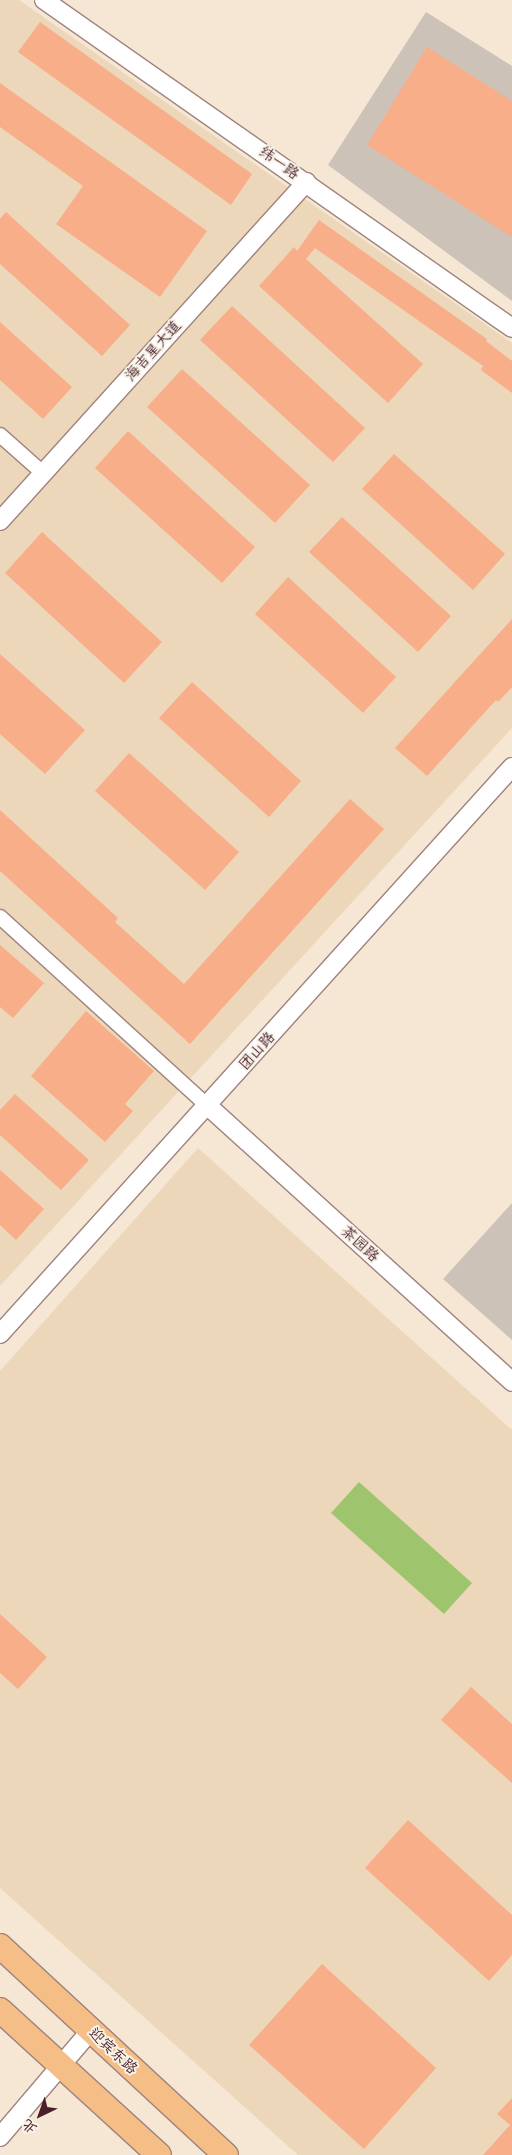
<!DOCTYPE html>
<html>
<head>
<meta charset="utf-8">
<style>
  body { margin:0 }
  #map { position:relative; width:512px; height:2155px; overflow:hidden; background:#f5e7d3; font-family:Itim,"LXGW WenKai TC",sans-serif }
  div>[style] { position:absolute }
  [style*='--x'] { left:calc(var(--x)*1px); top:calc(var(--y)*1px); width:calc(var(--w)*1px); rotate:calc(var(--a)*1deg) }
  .built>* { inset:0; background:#edd7ba }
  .industrial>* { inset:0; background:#ccc2b8 }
  .green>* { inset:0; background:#9fc46e }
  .building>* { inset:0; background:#f7ae89 }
  .roads { filter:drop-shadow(1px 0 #a0837f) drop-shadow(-1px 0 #a0837f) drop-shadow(0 1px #a0837f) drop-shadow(0 -1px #a0837f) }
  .minor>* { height:14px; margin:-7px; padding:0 7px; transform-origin:7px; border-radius:7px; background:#fff }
  .tertiary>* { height:18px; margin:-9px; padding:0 9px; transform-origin:9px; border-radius:9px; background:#fff }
  .trunk>* { height:24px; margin:-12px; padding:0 12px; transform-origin:12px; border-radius:12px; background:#f5be86 }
  span { translate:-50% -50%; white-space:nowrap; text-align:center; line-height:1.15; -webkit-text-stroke:4px #f7f3e8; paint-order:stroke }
  .street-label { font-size:15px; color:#4a1f2b }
  .north { position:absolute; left:15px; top:2090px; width:50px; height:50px; -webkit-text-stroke:4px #f7f3e8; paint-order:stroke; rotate:222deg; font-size:14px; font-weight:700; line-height:20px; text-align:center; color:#4a1f2b }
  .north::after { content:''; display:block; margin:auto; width:18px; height:22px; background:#4a1f2b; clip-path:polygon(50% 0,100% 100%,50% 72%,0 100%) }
</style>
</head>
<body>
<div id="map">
  <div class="built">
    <i style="clip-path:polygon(0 0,19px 0,512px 343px,512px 728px,0 1286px)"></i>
    <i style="clip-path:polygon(198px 1148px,512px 1430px,512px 2155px,298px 2155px,0 1888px,0 1371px)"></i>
  </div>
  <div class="industrial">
    <i style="clip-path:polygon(426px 12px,512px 66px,512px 301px,328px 165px)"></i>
    <i style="clip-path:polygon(512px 1203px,512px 1340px,443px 1279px)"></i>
  </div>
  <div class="green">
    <i style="clip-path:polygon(359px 1482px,472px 1583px,444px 1614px,331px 1513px)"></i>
  </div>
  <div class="building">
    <i style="clip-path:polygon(40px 22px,252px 174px,231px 205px,18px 52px)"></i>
    <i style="clip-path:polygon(427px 47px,512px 101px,512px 237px,367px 145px)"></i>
    <i style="clip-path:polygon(0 83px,207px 231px,160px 297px,56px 224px,83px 186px,0 127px)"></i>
    <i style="clip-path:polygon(6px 212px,130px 325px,102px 356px,0 264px,0 219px)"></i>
    <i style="clip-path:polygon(319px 220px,487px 339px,486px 341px,512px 361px,512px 393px,481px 370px,483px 366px,315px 248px,306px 259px,423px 364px,388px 403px,259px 286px,294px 247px,297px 251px)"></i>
    <i style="clip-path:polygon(232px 306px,365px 428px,333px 462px,200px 340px)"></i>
    <i style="clip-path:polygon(0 322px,72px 387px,43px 419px,0 380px)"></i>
    <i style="clip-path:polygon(182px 369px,310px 485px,275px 523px,147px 407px)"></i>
    <i style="clip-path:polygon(128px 431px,255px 547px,222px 583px,95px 468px)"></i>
    <i style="clip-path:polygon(394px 454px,505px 554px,473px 590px,362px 489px)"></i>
    <i style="clip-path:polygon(342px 517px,451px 616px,418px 652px,309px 552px)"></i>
    <i style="clip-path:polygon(42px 532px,162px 642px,124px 683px,5px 573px)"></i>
    <i style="clip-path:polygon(288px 577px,396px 677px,363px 713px,255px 614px)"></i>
    <i style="clip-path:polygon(512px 619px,512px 687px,498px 702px,496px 700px,427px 776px,395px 748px)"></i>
    <i style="clip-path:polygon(0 654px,85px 730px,45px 774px,0 734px)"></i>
    <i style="clip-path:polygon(192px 682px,301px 781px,269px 817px,159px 718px)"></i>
    <i style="clip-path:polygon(129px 753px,239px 852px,205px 890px,95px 791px)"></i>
    <i style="clip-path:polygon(350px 799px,384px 829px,190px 1044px,0 871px,0 810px,118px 918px,115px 922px,184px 984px)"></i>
    <i style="clip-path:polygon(0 945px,44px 983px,13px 1018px,0 1007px)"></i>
    <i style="clip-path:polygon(86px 1011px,154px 1071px,125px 1104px,133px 1111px,105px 1142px,31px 1076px)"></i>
    <i style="clip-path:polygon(15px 1094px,89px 1160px,61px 1190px,0 1135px,0 1110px)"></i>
    <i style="clip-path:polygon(0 1170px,44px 1209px,16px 1240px,0 1225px)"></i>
    <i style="clip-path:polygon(0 1614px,47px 1657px,18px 1689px,0 1673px)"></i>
    <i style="clip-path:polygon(471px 1687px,512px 1724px,512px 1783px,441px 1720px)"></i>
    <i style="clip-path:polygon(408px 1820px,512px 1915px,512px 1955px,489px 1981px,365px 1868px)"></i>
    <i style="clip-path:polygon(322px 1964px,436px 2068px,364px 2149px,249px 2045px)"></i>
    <i style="clip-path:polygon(512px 2098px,512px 2155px,483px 2155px,510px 2125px,497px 2114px)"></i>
  </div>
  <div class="roads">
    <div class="minor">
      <i style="--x:0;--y:435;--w:57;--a:41.5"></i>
      <i style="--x:0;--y:917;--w:281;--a:42.3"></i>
    </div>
    <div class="tertiary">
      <i style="--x:44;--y:0;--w:571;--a:35.02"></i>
      <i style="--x:0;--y:521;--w:457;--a:-47.9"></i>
      <i style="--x:208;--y:1106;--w:411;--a:42.2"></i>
      <i style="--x:0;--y:1334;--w:764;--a:-47.92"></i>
      <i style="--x:0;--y:2137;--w:140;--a:-49.6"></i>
    </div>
    <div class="trunk">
      <i style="--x:0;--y:1946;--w:308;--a:42.8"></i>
      <i style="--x:0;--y:2010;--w:215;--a:42.4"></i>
    </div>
  </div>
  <div class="street-label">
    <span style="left:279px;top:163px;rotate:35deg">纬一路</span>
    <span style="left:153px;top:351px;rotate:-48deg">海吉星大道</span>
    <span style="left:257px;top:1051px;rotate:-48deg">团山路</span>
    <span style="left:360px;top:1244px;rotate:42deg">茶园路</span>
    <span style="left:113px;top:2051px;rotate:43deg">迎宾东路</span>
  </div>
  <div class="north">北</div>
</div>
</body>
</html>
